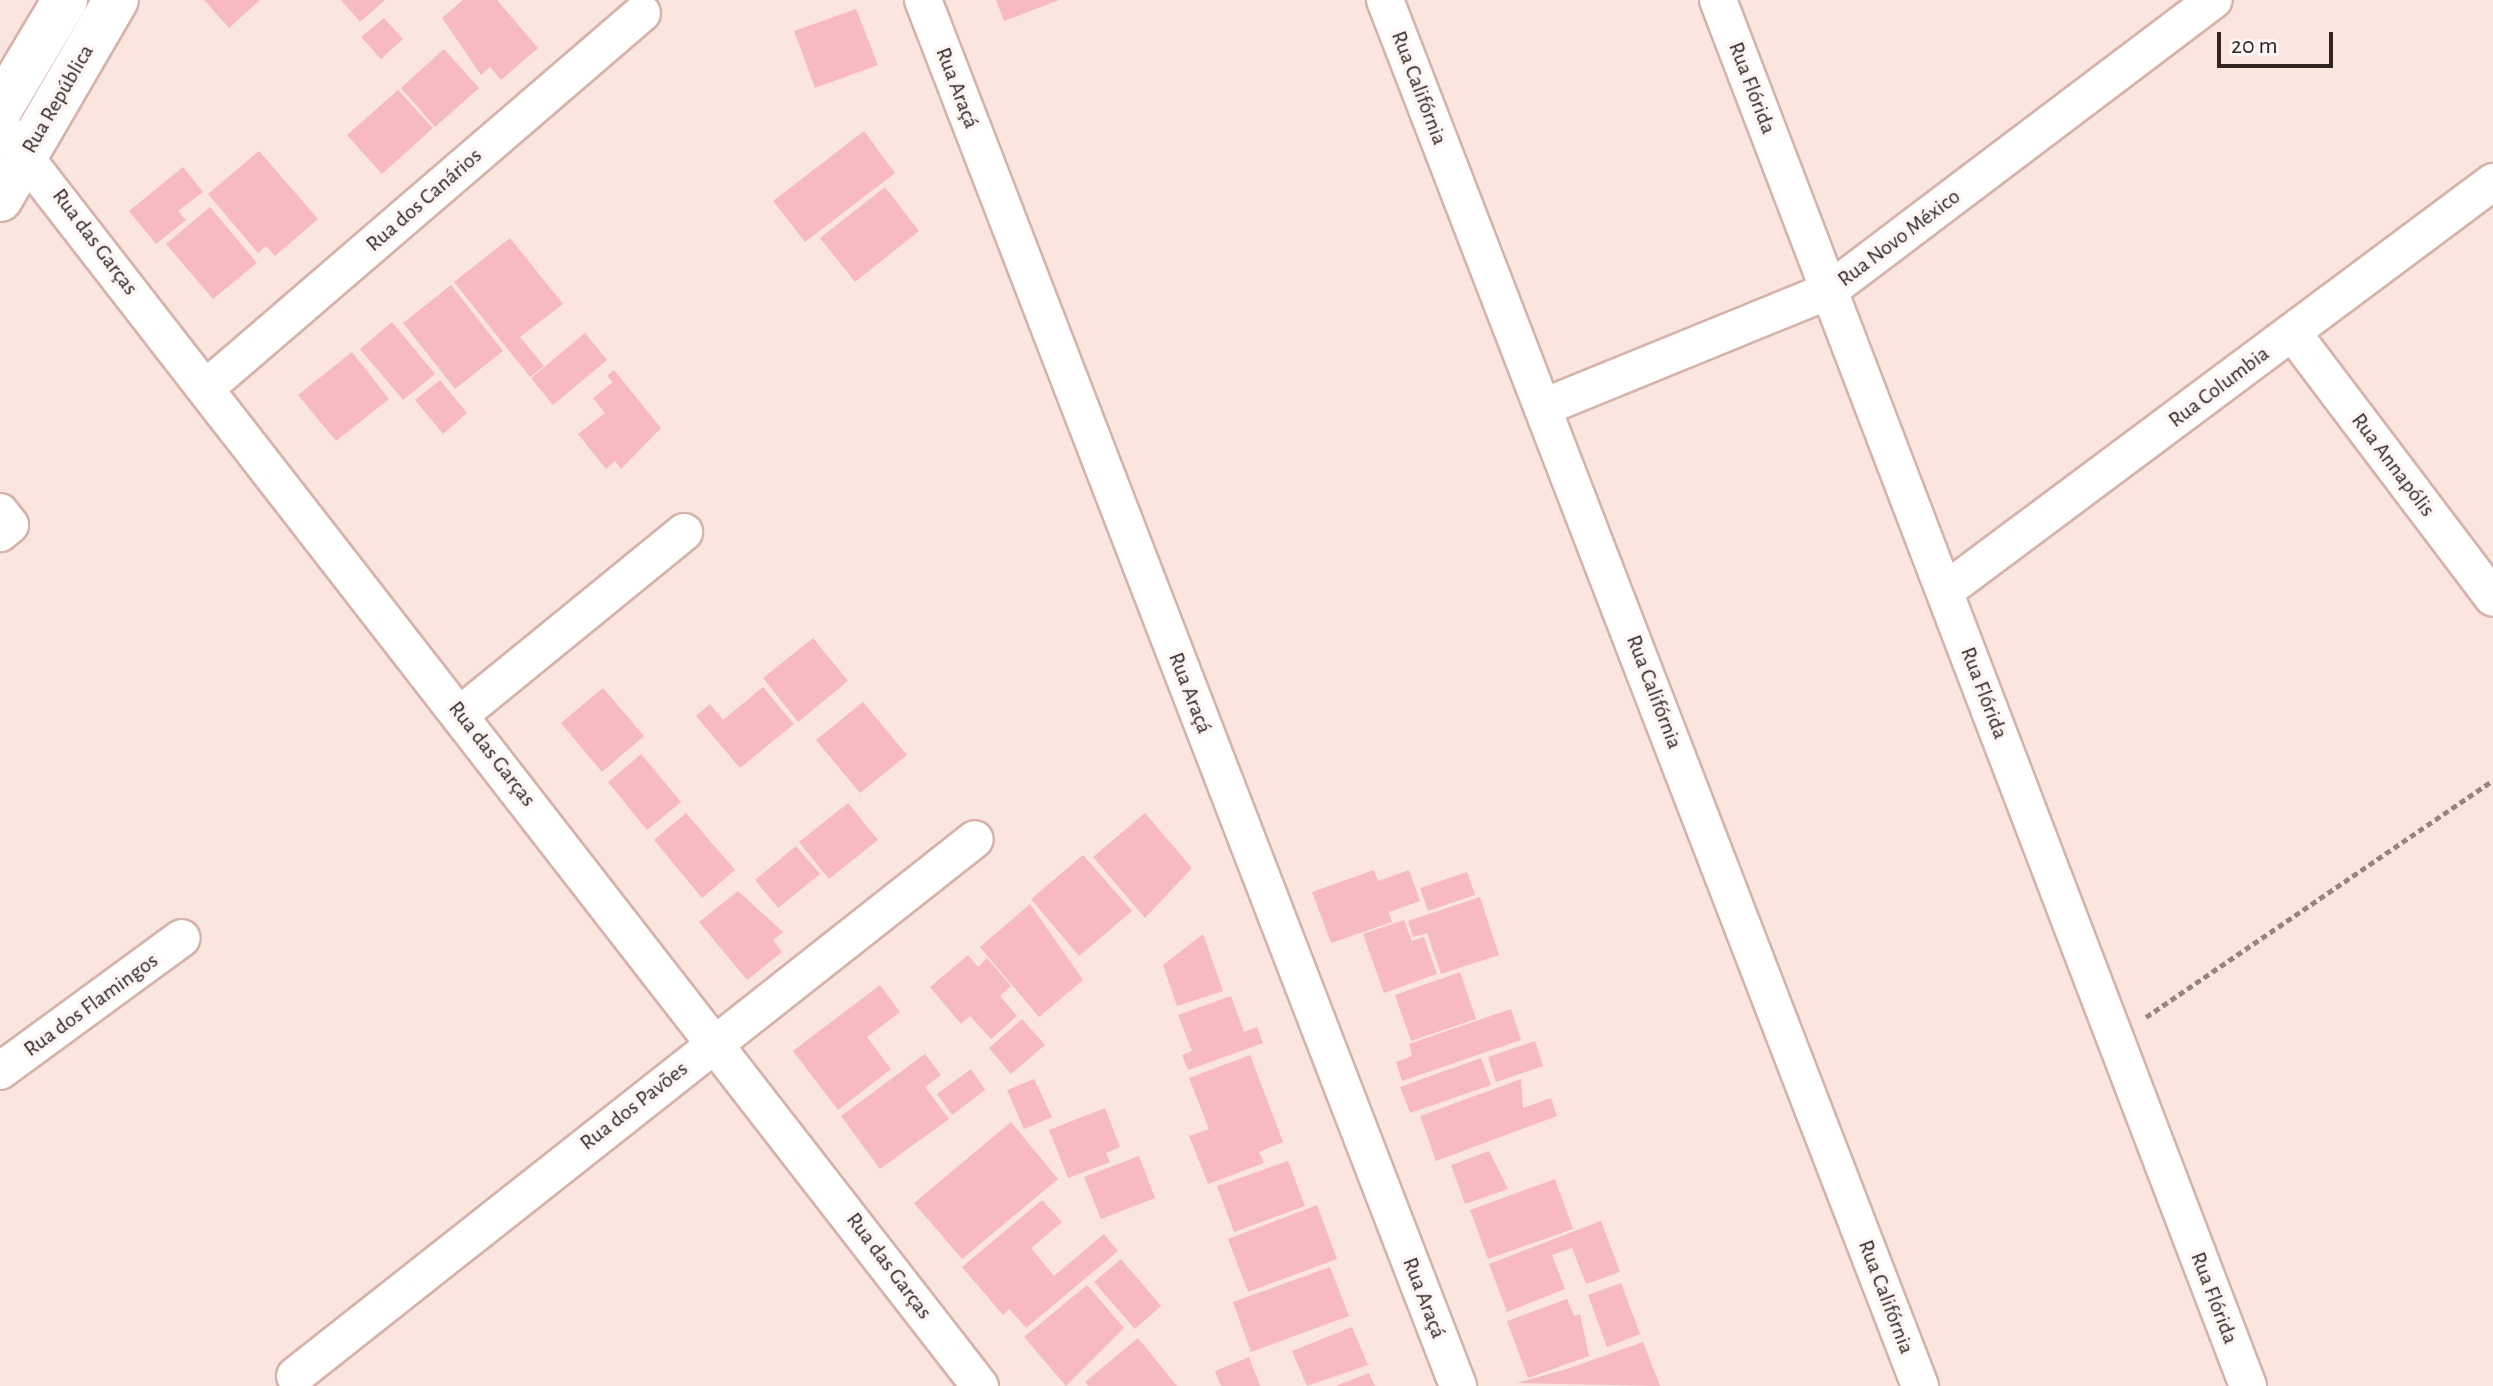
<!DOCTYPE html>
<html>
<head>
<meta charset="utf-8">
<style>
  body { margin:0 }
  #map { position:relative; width:2493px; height:1386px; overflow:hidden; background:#fbe5df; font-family:"Alegreya Sans",sans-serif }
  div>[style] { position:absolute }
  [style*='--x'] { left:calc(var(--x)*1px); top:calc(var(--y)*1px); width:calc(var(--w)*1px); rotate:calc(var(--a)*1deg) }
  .building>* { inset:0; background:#f7bac1 }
  .path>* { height:5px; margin-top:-2.5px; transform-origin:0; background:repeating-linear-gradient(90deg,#978581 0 6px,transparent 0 10px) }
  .roads { filter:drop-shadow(2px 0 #d6b3aa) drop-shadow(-2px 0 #d6b3aa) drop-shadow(0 2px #d6b3aa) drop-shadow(0 -2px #d6b3aa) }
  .street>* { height:36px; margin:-18px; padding:0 18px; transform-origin:18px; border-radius:18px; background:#fff }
  .secondary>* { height:44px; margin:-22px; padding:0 22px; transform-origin:22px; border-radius:22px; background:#fff }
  span { translate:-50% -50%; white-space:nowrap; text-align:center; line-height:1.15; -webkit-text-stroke:7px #fef6f4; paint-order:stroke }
  .street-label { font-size:22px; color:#332522 }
  .scale { position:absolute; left:2217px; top:32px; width:116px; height:36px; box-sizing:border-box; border:4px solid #332522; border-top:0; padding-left:10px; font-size:24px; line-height:28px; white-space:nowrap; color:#332522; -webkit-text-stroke:6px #fef6f4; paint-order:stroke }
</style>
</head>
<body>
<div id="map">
  <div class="building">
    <i style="clip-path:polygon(204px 0,260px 0,229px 28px)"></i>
    <i style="clip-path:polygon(341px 0,385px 0,360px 22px)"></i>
    <i style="clip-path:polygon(463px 0,497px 0,538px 48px,501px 80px,490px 67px,481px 75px,442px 18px)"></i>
    <i style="clip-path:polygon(996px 0,1059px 0,1004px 21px)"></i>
    <i style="clip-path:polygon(856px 9px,878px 65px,815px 88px,794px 31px)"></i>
    <i style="clip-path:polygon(384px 18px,403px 39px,381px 59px,361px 37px)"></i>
    <i style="clip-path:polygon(444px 49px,479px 88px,435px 127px,401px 88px)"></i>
    <i style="clip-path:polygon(398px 90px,433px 128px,382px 174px,347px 135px)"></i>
    <i style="clip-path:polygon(864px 131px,895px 173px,805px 242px,773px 201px)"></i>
    <i style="clip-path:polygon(259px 151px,318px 219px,275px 256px,266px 246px,258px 253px,208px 194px)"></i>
    <i style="clip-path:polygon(183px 167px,203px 192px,178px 211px,186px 220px,156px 244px,129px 211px)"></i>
    <i style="clip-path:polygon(885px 187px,919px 231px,855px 282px,820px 238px)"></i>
    <i style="clip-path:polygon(210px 207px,257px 263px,213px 299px,166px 244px)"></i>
    <i style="clip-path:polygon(510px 238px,563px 304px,520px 337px,544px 366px,530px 377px,454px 282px)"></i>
    <i style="clip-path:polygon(451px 285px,503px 351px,455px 389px,403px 323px)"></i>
    <i style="clip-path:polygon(392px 322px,435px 374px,403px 400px,360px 349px)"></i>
    <i style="clip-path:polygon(585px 333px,607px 360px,553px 405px,531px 378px)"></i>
    <i style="clip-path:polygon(352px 352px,389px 399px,336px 441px,298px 395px)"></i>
    <i style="clip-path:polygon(614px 370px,661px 428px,621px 469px,615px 461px,606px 469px,578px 434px,605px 413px,593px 398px,613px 382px,607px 376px)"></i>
    <i style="clip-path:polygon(440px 380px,467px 413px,443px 434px,415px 400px)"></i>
    <i style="clip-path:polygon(813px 638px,848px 681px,798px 722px,763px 678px)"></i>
    <i style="clip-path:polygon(763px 687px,794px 724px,740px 768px,696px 716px,710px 704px,723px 720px)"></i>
    <i style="clip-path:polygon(603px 688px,644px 736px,602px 772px,561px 723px)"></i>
    <i style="clip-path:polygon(863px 702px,907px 755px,860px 793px,816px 740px)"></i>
    <i style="clip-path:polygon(641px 754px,681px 802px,647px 830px,608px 782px)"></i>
    <i style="clip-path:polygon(848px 803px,878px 840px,829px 879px,799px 842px)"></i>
    <i style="clip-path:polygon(686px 813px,735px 870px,702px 898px,654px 840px)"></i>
    <i style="clip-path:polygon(1145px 813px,1192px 868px,1145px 918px,1093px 857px)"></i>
    <i style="clip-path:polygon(796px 846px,820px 874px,778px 908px,755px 880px)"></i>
    <i style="clip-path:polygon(1083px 855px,1132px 911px,1079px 956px,1031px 899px)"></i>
    <i style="clip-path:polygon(1374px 870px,1378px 881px,1409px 870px,1420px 901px,1389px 912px,1392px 922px,1331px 943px,1312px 892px)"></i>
    <i style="clip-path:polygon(1467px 872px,1475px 895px,1428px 911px,1420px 888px)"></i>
    <i style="clip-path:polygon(738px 891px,783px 932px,773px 940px,782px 952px,747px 980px,699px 922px)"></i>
    <i style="clip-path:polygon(1480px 897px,1499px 955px,1441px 974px,1427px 933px,1413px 937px,1408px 921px)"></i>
    <i style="clip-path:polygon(1030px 904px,1083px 980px,1039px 1017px,980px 947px)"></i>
    <i style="clip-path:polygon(1404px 920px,1412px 941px,1424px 937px,1437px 974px,1384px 993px,1363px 934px)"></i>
    <i style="clip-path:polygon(1203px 934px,1223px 991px,1177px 1006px,1163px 965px)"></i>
    <i style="clip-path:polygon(968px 955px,978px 967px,987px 958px,1011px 986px,1000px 996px,1017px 1016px,991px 1039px,970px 1016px,961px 1024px,930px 987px)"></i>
    <i style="clip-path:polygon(1460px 972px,1476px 1019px,1411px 1041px,1395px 995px)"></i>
    <i style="clip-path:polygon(880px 985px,900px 1012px,867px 1037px,891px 1069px,838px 1110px,793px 1051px)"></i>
    <i style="clip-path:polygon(1231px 996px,1244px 1032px,1257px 1027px,1263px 1043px,1188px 1070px,1182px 1055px,1192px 1051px,1178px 1015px)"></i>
    <i style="clip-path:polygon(1511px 1009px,1521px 1040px,1402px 1081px,1396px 1062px,1412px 1056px,1409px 1044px)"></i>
    <i style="clip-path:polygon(1022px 1019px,1045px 1045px,1011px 1074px,989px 1048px)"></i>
    <i style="clip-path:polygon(1535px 1041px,1543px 1066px,1496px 1082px,1488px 1057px)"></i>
    <i style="clip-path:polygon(925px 1054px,941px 1075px,925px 1087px,949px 1119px,880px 1169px,841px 1116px)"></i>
    <i style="clip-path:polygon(1250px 1055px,1283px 1142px,1259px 1152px,1264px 1163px,1208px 1184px,1189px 1136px,1209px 1129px,1189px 1078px)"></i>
    <i style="clip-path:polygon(1481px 1058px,1491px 1085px,1410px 1113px,1400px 1087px)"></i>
    <i style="clip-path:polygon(971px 1069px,985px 1090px,952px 1115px,937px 1094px)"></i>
    <i style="clip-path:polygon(1034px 1079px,1052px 1117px,1024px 1129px,1007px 1090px)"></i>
    <i style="clip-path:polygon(1521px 1079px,1523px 1108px,1551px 1098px,1557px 1116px,1436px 1161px,1420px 1116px)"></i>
    <i style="clip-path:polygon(1105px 1108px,1120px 1147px,1106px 1153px,1110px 1162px,1068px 1178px,1049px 1130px)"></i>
    <i style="clip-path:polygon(1011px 1122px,1058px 1179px,962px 1259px,914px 1203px)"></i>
    <i style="clip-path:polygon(1489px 1151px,1508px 1189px,1465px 1204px,1451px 1165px)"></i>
    <i style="clip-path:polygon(1139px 1156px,1155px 1198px,1101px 1219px,1084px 1177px)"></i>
    <i style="clip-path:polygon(1288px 1161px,1305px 1206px,1234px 1232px,1217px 1186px)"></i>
    <i style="clip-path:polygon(1555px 1179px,1573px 1229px,1488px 1259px,1470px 1210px)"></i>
    <i style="clip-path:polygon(1042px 1200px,1062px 1222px,1031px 1248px,1054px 1276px,1104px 1234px,1118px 1251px,1026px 1328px,1009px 1309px,1003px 1315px,962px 1267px)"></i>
    <i style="clip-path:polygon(1317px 1205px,1337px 1259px,1248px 1292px,1228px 1239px)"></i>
    <i style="clip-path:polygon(1601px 1221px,1620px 1272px,1586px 1284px,1572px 1248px,1552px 1255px,1565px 1289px,1507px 1312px,1489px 1264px)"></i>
    <i style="clip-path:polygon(1121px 1259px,1161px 1306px,1135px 1329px,1094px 1282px)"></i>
    <i style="clip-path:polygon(1330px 1267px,1349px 1316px,1251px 1352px,1233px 1302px)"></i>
    <i style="clip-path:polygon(1621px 1283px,1640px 1334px,1607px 1347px,1588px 1295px)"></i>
    <i style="clip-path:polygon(1087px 1285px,1124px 1328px,1066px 1386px,1024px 1337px)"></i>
    <i style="clip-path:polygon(1567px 1299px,1574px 1316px,1580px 1314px,1589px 1356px,1528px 1378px,1507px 1321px)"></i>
    <i style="clip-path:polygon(1352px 1327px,1368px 1365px,1307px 1386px,1292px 1351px)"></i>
    <i style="clip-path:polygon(1138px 1338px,1177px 1386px,1088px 1386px,1085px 1382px)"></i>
    <i style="clip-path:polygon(1643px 1342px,1660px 1386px,1517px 1383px,1570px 1368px)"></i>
    <i style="clip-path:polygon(1249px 1357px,1260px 1386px,1221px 1386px,1215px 1371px)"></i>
    <i style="clip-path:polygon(1369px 1373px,1375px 1386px,1336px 1386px)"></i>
  </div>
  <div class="path">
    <i style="--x:2146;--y:1017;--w:420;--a:-34.3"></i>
  </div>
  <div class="roads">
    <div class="street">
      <i style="--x:923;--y:0;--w:1486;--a:68.89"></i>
      <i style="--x:1385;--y:0;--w:1486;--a:68.89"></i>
      <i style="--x:1718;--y:0;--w:1484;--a:69.07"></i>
      <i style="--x:0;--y:125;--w:1597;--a:52.15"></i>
      <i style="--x:2292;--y:332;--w:333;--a:52.9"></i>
      <i style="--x:206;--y:388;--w:575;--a:-40.7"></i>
      <i style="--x:1544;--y:407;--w:309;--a:-22.2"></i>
      <i style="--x:1830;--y:290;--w:481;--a:-37.1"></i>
      <i style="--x:0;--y:512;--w:16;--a:52"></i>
      <i style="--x:10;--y:525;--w:13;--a:141"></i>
      <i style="--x:1945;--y:591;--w:684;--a:-36.74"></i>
      <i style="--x:461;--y:714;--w:288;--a:-39.2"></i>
      <i style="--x:0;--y:1071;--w:225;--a:-36.2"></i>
      <i style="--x:295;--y:1376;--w:866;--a:-38.3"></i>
    </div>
    <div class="secondary">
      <i style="--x:0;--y:109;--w:127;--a:-59.2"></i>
      <i style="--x:0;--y:199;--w:230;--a:-59.8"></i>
    </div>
  </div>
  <div class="street-label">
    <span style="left:957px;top:88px;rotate:69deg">Rua Araçá</span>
    <span style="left:1419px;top:88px;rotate:69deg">Rua Califórnia</span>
    <span style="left:1752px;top:88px;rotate:69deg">Rua Flórida</span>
    <span style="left:58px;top:99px;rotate:-60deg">Rua República</span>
    <span style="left:424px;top:200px;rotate:-41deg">Rua dos Canários</span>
    <span style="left:1899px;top:238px;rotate:-37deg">Rua Novo México</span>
    <span style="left:95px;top:242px;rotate:53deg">Rua das Garças</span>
    <span style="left:2219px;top:387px;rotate:-37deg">Rua Columbia</span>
    <span style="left:2393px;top:465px;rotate:53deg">Rua Annapólis</span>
    <span style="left:1654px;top:692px;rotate:69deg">Rua Califórnia</span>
    <span style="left:1190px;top:693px;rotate:69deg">Rua Araçá</span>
    <span style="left:1984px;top:693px;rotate:69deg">Rua Flórida</span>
    <span style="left:492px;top:754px;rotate:52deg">Rua das Garças</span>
    <span style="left:91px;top:1005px;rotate:-36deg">Rua dos Flamingos</span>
    <span style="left:634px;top:1106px;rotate:-38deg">Rua dos Pavões</span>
    <span style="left:889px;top:1266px;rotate:53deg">Rua das Garças</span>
    <span style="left:1886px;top:1297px;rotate:69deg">Rua Califórnia</span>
    <span style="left:1424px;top:1298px;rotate:69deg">Rua Araçá</span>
    <span style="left:2214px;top:1298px;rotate:69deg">Rua Flórida</span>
  </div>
  <div class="scale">20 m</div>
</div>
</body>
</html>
